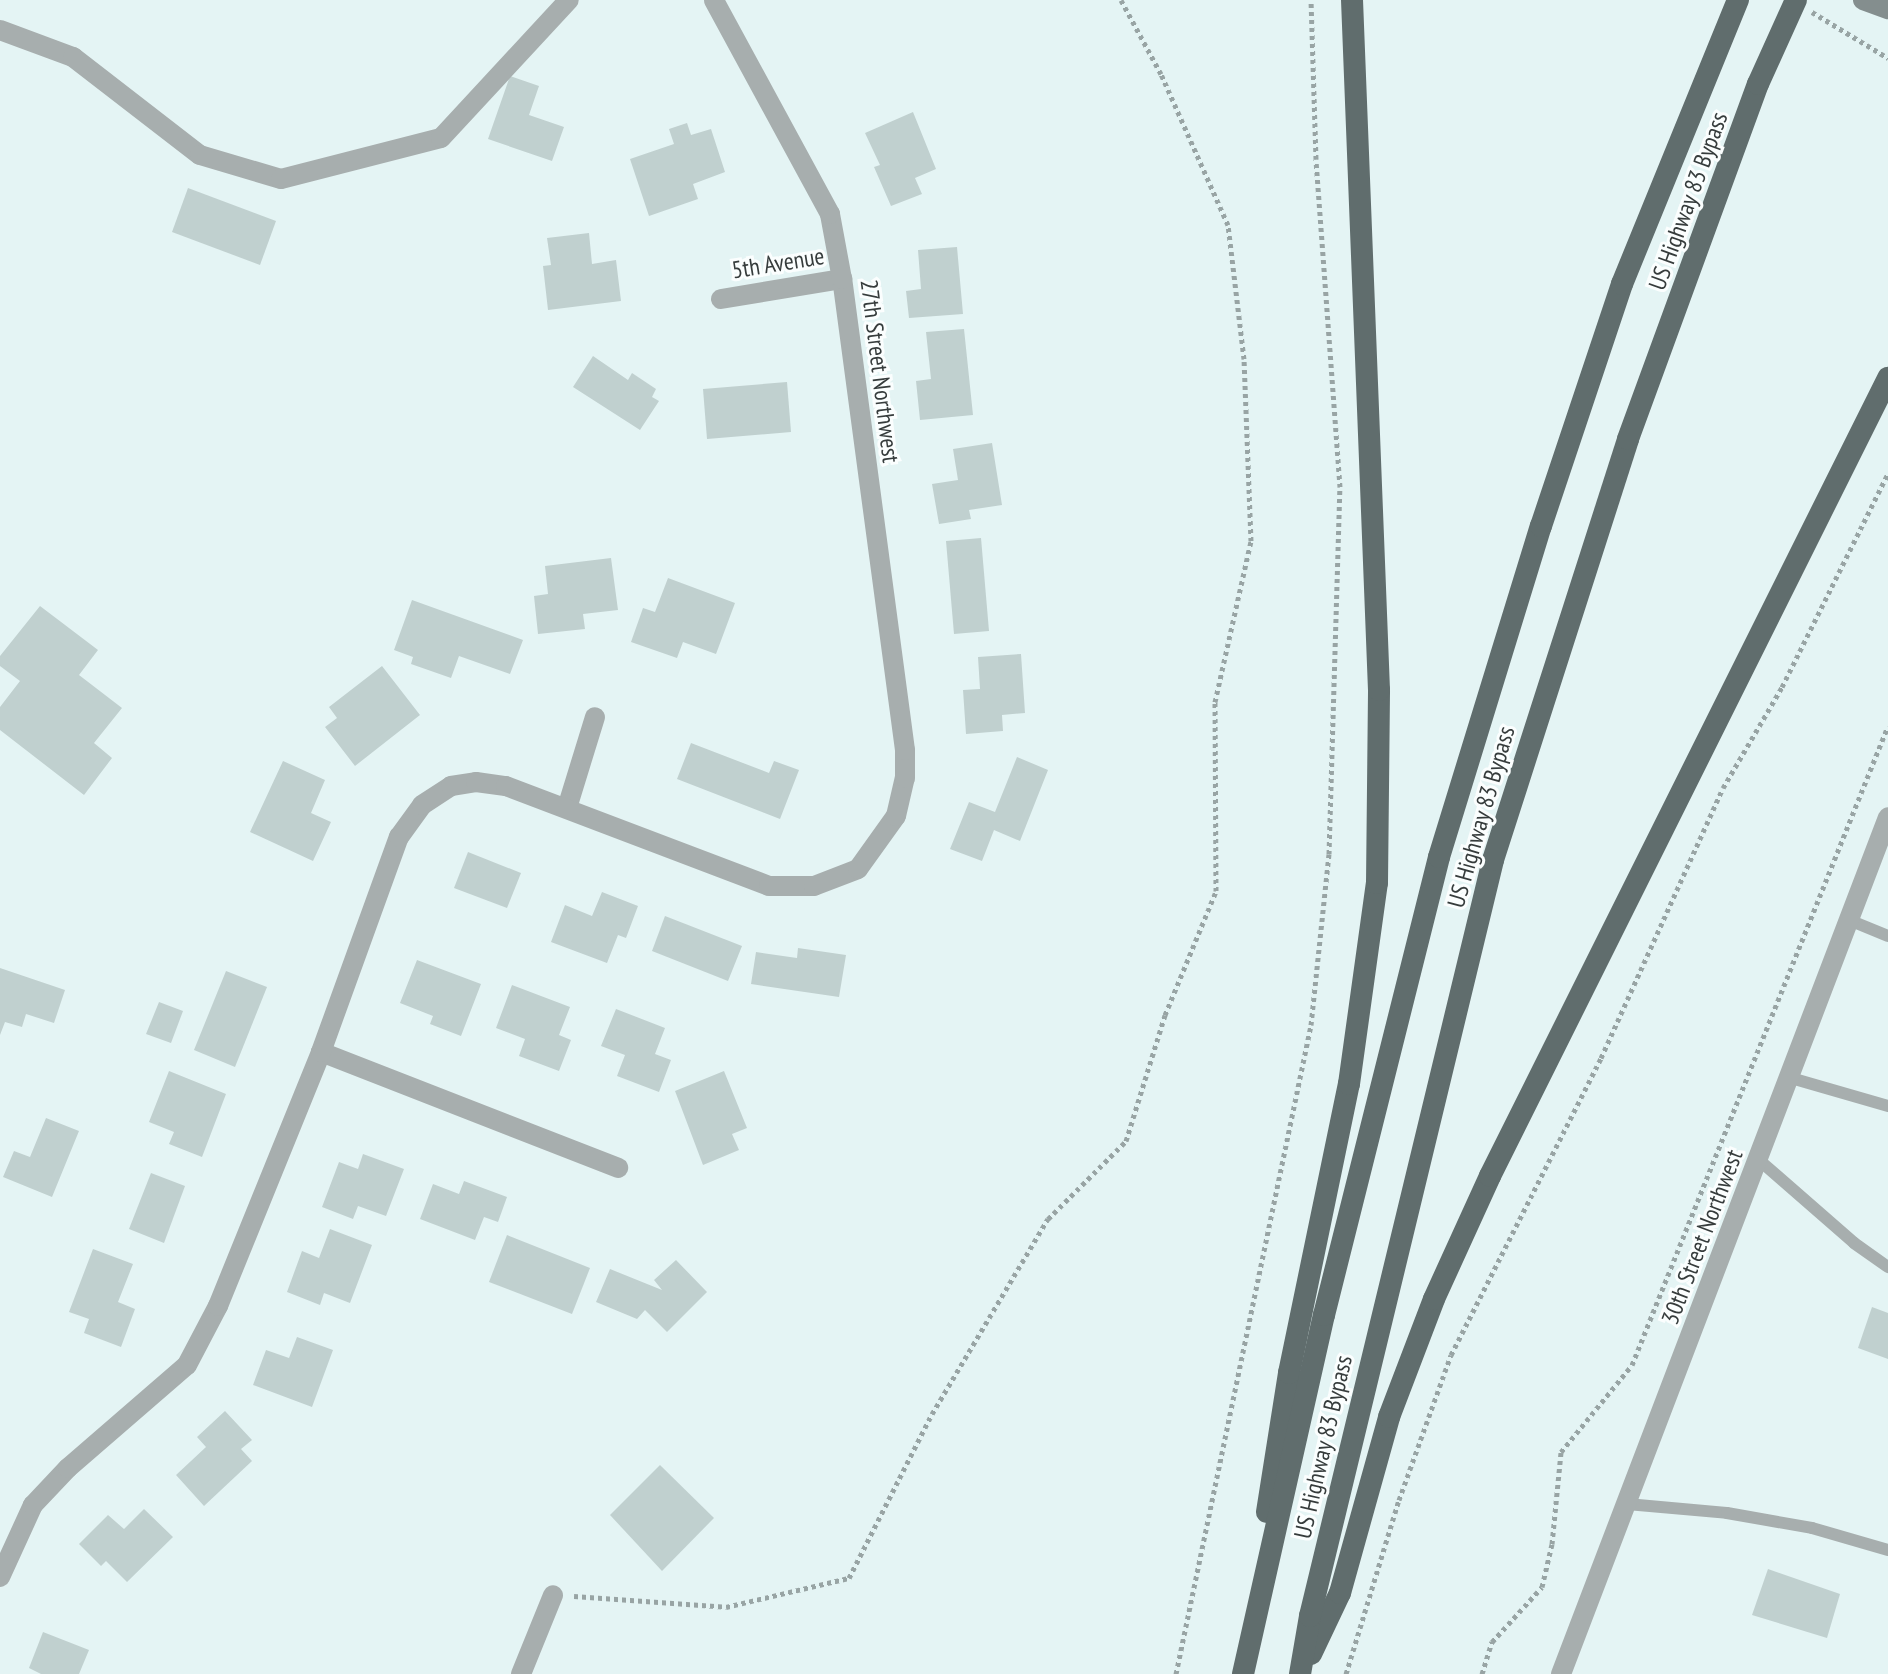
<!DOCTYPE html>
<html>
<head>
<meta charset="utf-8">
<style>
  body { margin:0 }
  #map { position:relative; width:1888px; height:1674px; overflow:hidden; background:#e4f4f4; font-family:"PT Sans Narrow",sans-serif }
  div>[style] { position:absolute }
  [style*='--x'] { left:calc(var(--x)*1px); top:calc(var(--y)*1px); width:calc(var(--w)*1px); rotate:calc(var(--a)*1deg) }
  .building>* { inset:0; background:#c0d0cf }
  .path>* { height:5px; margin-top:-2.5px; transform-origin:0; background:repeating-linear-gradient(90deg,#98a4a4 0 4px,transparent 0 8px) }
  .service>* { height:12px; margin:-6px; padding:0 6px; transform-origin:6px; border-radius:6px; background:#a7aeae }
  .minor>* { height:20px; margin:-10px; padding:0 10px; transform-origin:10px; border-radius:10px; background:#a7aeae }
  .secondary>* { height:20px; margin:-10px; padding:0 10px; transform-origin:10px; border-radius:10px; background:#848e8e }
  .trunk>* { height:22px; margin:-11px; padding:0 11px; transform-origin:11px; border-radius:11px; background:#606d6d }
  .trunk-bridge>* { height:22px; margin:-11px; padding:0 11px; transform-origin:11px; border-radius:11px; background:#606d6d }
  span { translate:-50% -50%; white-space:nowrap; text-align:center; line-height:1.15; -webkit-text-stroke:6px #fbfefe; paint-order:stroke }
  .street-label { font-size:24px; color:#363c3c }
</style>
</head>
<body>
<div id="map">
  <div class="building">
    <i style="clip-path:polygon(510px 76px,539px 86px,529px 115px,564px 127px,552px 161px,488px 139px)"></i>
    <i style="clip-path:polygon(913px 112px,936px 169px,915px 178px,922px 194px,891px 206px,874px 167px,880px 165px,865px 133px)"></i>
    <i style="clip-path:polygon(687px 123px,691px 135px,711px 129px,725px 172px,693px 184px,698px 199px,649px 216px,630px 159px,674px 144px,669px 129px)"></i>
    <i style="clip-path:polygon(188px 188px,276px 221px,260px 265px,172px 232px)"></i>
    <i style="clip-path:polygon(589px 233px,592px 264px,616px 260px,621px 301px,548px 310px,543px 266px,551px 265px,547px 238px)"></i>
    <i style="clip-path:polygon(957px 247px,963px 314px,909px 318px,906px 291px,921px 289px,918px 250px)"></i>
    <i style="clip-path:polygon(964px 329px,973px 415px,920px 420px,916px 381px,931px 379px,926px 332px)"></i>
    <i style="clip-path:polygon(593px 356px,628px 380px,632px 373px,656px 389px,652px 397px,659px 401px,640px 430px,573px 387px)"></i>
    <i style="clip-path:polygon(787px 382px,791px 432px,707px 439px,703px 389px)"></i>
    <i style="clip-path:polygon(992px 443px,1002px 505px,969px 510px,971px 519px,939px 524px,932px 484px,958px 480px,953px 449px)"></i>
    <i style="clip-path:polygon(981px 538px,989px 631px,954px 634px,946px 541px)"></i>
    <i style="clip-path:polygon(611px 558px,618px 610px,583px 614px,585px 629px,538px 634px,534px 596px,548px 594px,545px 566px)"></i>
    <i style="clip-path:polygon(668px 578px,735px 603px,716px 654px,683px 642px,677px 658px,631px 642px,643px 608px,655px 612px)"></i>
    <i style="clip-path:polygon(412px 600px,523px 640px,510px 674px,459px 656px,451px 678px,411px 664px,413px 657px,394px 650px)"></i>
    <i style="clip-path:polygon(40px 606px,98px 650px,79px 675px,122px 708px,94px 743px,112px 758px,84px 795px,0 730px,0 707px,20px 681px,0 666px,0 656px)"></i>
    <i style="clip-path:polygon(1021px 654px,1025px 713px,1002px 715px,1003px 731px,966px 734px,963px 690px,980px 689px,978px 657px)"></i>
    <i style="clip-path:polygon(382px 666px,420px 715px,355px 766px,325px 727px,337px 718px,329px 707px)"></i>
    <i style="clip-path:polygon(691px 743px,769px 773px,774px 761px,799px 770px,780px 819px,677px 779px)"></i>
    <i style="clip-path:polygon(1017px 757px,1048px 770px,1020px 841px,994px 830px,982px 861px,950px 849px,969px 802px,995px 812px)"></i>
    <i style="clip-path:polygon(283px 761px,325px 780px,311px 813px,331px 822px,313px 861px,250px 832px)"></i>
    <i style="clip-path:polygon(468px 852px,521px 873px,507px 908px,454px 888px)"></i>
    <i style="clip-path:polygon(602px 892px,638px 906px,626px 938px,618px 935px,607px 963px,551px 942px,565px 905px,592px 916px)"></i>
    <i style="clip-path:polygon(665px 916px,742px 946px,728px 981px,652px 951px)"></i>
    <i style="clip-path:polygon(798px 948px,846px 955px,839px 997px,751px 984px,756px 952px,797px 958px)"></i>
    <i style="clip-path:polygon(417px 960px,481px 984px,461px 1036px,430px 1024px,433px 1016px,400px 1003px)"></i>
    <i style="clip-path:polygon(0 968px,65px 990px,54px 1023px,26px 1014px,22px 1027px,5px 1022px,0 1035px)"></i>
    <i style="clip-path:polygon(226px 971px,267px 987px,235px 1067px,194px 1050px)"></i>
    <i style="clip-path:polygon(512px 985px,570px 1007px,559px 1035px,571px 1040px,559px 1071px,519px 1056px,525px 1039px,496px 1028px)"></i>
    <i style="clip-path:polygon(159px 1002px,183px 1011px,171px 1043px,146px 1034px)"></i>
    <i style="clip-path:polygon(616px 1009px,665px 1028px,655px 1054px,671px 1060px,659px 1092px,617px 1076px,625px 1055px,601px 1046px)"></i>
    <i style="clip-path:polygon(169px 1071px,226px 1094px,202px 1157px,169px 1144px,174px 1132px,149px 1122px)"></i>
    <i style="clip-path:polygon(724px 1071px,747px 1128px,732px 1134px,739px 1150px,703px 1165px,675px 1091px)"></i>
    <i style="clip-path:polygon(46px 1118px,79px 1131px,52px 1197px,3px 1177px,14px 1151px,30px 1157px)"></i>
    <i style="clip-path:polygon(363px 1154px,404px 1169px,386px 1216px,358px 1206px,353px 1219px,322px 1207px,339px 1162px,358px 1169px)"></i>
    <i style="clip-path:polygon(151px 1173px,185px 1186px,164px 1243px,129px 1229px)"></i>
    <i style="clip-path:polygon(464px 1181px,507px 1197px,498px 1222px,484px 1217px,475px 1240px,420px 1219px,433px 1184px,459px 1194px)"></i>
    <i style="clip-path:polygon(330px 1229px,372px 1245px,350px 1303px,324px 1293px,320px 1305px,287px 1292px,302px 1251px,319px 1258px)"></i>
    <i style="clip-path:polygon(507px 1235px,590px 1268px,572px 1314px,489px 1282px)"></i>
    <i style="clip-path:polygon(93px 1249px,133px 1264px,118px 1302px,135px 1309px,121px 1347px,84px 1333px,89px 1319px,69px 1312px)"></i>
    <i style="clip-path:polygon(676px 1260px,707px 1292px,667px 1332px,645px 1310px,637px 1319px,596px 1302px,610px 1269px,662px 1290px,654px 1280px)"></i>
    <i style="clip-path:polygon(1872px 1307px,1888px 1313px,1888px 1359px,1858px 1348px)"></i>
    <i style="clip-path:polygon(297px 1337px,333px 1350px,312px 1407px,253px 1385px,266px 1350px,289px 1358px)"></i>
    <i style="clip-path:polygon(225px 1411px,252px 1440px,241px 1449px,252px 1461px,204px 1506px,176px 1475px,206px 1447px,197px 1437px)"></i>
    <i style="clip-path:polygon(660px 1465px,714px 1518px,662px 1571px,610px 1515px)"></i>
    <i style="clip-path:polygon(144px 1509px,173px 1537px,127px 1582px,106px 1561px,101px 1566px,79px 1544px,108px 1515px,124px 1529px)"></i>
    <i style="clip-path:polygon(1768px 1569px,1840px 1594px,1827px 1638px,1752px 1615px)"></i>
    <i style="clip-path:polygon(43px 1632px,89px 1650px,79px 1674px,41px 1674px,29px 1668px)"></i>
  </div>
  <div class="path">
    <i style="--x:1812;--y:12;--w:89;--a:31.2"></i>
    <i style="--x:574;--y:1596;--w:152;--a:4.1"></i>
    <i style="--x:726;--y:1607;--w:126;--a:-13.3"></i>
    <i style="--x:849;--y:1578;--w:184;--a:-63.2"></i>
    <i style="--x:932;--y:1414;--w:227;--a:-59.3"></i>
    <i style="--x:1048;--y:1219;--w:110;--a:-45"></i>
    <i style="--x:1126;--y:1141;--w:132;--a:-72.8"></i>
    <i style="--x:1165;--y:1015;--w:134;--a:-67.6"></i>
    <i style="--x:1216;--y:891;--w:189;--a:-90.3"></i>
    <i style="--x:1215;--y:702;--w:165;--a:-77.4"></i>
    <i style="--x:1251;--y:541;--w:182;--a:-92.2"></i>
    <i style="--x:1244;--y:359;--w:135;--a:-96.8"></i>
    <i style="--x:1228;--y:225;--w:165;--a:-113.9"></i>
    <i style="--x:1161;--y:74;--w:84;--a:-118.4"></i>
    <i style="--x:1176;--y:1674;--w:663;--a:-78.25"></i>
    <i style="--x:1311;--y:1025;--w:172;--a:-84"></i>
    <i style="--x:1329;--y:854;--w:367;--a:-88.3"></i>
    <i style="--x:1340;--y:487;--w:329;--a:-94.2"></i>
    <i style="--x:1316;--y:159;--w:159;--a:-91.8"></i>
    <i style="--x:1346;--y:1674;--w:182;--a:-73.1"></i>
    <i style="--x:1399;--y:1500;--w:154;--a:-70.3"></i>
    <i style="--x:1451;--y:1355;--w:333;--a:-63.2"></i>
    <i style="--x:1601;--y:1058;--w:296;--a:-65.7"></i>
    <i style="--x:1723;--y:788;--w:117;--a:-59.7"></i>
    <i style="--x:1782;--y:687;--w:239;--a:-63.6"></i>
    <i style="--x:1482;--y:1674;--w:34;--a:-73"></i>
    <i style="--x:1492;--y:1642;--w:74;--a:-47.7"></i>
    <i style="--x:1542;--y:1587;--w:44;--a:-76.9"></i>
    <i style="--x:1552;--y:1544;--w:92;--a:-84.4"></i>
    <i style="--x:1561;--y:1452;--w:112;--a:-50.8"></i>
    <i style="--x:1632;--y:1365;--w:688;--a:-68.17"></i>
  </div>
  <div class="service">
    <i style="--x:1849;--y:920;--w:42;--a:22.3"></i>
    <i style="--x:1791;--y:1078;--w:101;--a:16.1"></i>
    <i style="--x:1759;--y:1160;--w:126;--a:41.1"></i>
    <i style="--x:1854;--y:1243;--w:42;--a:35.2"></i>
    <i style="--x:1627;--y:1504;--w:100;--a:5.1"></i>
    <i style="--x:1727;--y:1513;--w:86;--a:10"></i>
    <i style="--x:1812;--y:1528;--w:79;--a:16.1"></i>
  </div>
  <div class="minor">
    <i style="--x:0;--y:30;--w:78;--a:20.3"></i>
    <i style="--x:73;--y:57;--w:160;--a:37.7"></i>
    <i style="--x:200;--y:155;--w:84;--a:16.5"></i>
    <i style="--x:281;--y:179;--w:165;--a:-14.4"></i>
    <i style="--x:441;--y:138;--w:188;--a:-47.2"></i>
    <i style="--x:721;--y:299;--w:123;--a:-9.4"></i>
    <i style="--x:567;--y:808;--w:95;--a:-72.9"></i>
    <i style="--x:321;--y:1052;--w:319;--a:21.3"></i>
    <i style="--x:0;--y:1577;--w:79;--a:-65.4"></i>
    <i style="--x:33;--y:1505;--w:51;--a:-46.6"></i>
    <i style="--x:68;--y:1468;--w:157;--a:-40.9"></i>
    <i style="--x:187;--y:1365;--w:67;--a:-62.3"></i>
    <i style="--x:218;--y:1306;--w:274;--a:-67.9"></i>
    <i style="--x:321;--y:1052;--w:229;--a:-70.1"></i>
    <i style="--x:399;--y:837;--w:39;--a:-54"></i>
    <i style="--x:422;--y:805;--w:35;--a:-33"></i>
    <i style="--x:451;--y:786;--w:25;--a:-9"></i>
    <i style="--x:476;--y:782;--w:30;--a:8"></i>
    <i style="--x:506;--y:786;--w:281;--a:20.8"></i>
    <i style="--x:769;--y:886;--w:45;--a:0"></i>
    <i style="--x:814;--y:886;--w:47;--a:-21.1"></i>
    <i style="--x:858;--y:869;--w:65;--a:-54.4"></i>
    <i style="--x:896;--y:816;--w:39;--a:-77"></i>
    <i style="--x:905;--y:778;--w:28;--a:-90"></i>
    <i style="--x:905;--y:750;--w:475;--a:-97.6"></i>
    <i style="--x:842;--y:279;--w:66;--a:-100.5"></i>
    <i style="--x:830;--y:214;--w:243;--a:-118.5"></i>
    <i style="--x:521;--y:1674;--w:85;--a:-67.9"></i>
    <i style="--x:1561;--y:1674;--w:917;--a:-69.11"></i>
  </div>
  <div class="secondary">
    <i style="--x:1863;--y:0;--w:27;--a:20"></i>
  </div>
  <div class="trunk">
    <i style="--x:1267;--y:1512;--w:141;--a:-81"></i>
    <i style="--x:1289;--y:1373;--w:295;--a:-78.3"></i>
    <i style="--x:1349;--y:1084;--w:203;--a:-82.1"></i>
    <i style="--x:1377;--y:883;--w:193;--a:-89.4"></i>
    <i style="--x:1379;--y:690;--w:691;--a:-92.24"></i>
    <i style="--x:1311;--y:1654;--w:68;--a:-64.6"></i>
    <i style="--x:1340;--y:1593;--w:183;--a:-74.4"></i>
    <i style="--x:1389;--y:1417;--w:126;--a:-69.1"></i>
    <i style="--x:1434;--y:1299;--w:135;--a:-65.5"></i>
    <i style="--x:1490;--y:1176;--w:892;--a:-63.49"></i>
    <i style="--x:1243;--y:1674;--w:368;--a:-77.3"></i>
    <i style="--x:1324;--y:1315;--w:472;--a:-75.9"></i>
    <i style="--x:1439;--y:857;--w:346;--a:-72.9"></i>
    <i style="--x:1541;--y:526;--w:255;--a:-71.5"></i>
    <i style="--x:1622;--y:284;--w:307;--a:-67.8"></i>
    <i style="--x:1300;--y:1674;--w:59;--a:-80.2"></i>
    <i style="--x:1310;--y:1616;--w:778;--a:-76.39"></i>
    <i style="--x:1493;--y:860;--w:442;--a:-72.2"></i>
    <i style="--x:1628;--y:439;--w:378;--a:-69.9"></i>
  </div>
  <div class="trunk-bridge">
    <i style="--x:1758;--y:84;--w:92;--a:-65.7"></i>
  </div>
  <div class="street-label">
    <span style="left:1688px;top:201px;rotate:-70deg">US Highway 83 Bypass</span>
    <span style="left:778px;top:263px;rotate:-9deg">5th Avenue</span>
    <span style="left:880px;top:371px;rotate:83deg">27th Street Northwest</span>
    <span style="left:1481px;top:817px;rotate:-74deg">US Highway 83 Bypass</span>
    <span style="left:1702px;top:1237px;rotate:-69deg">30th Street Northwest</span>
    <span style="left:1323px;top:1447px;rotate:-77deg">US Highway 83 Bypass</span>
  </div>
</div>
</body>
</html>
